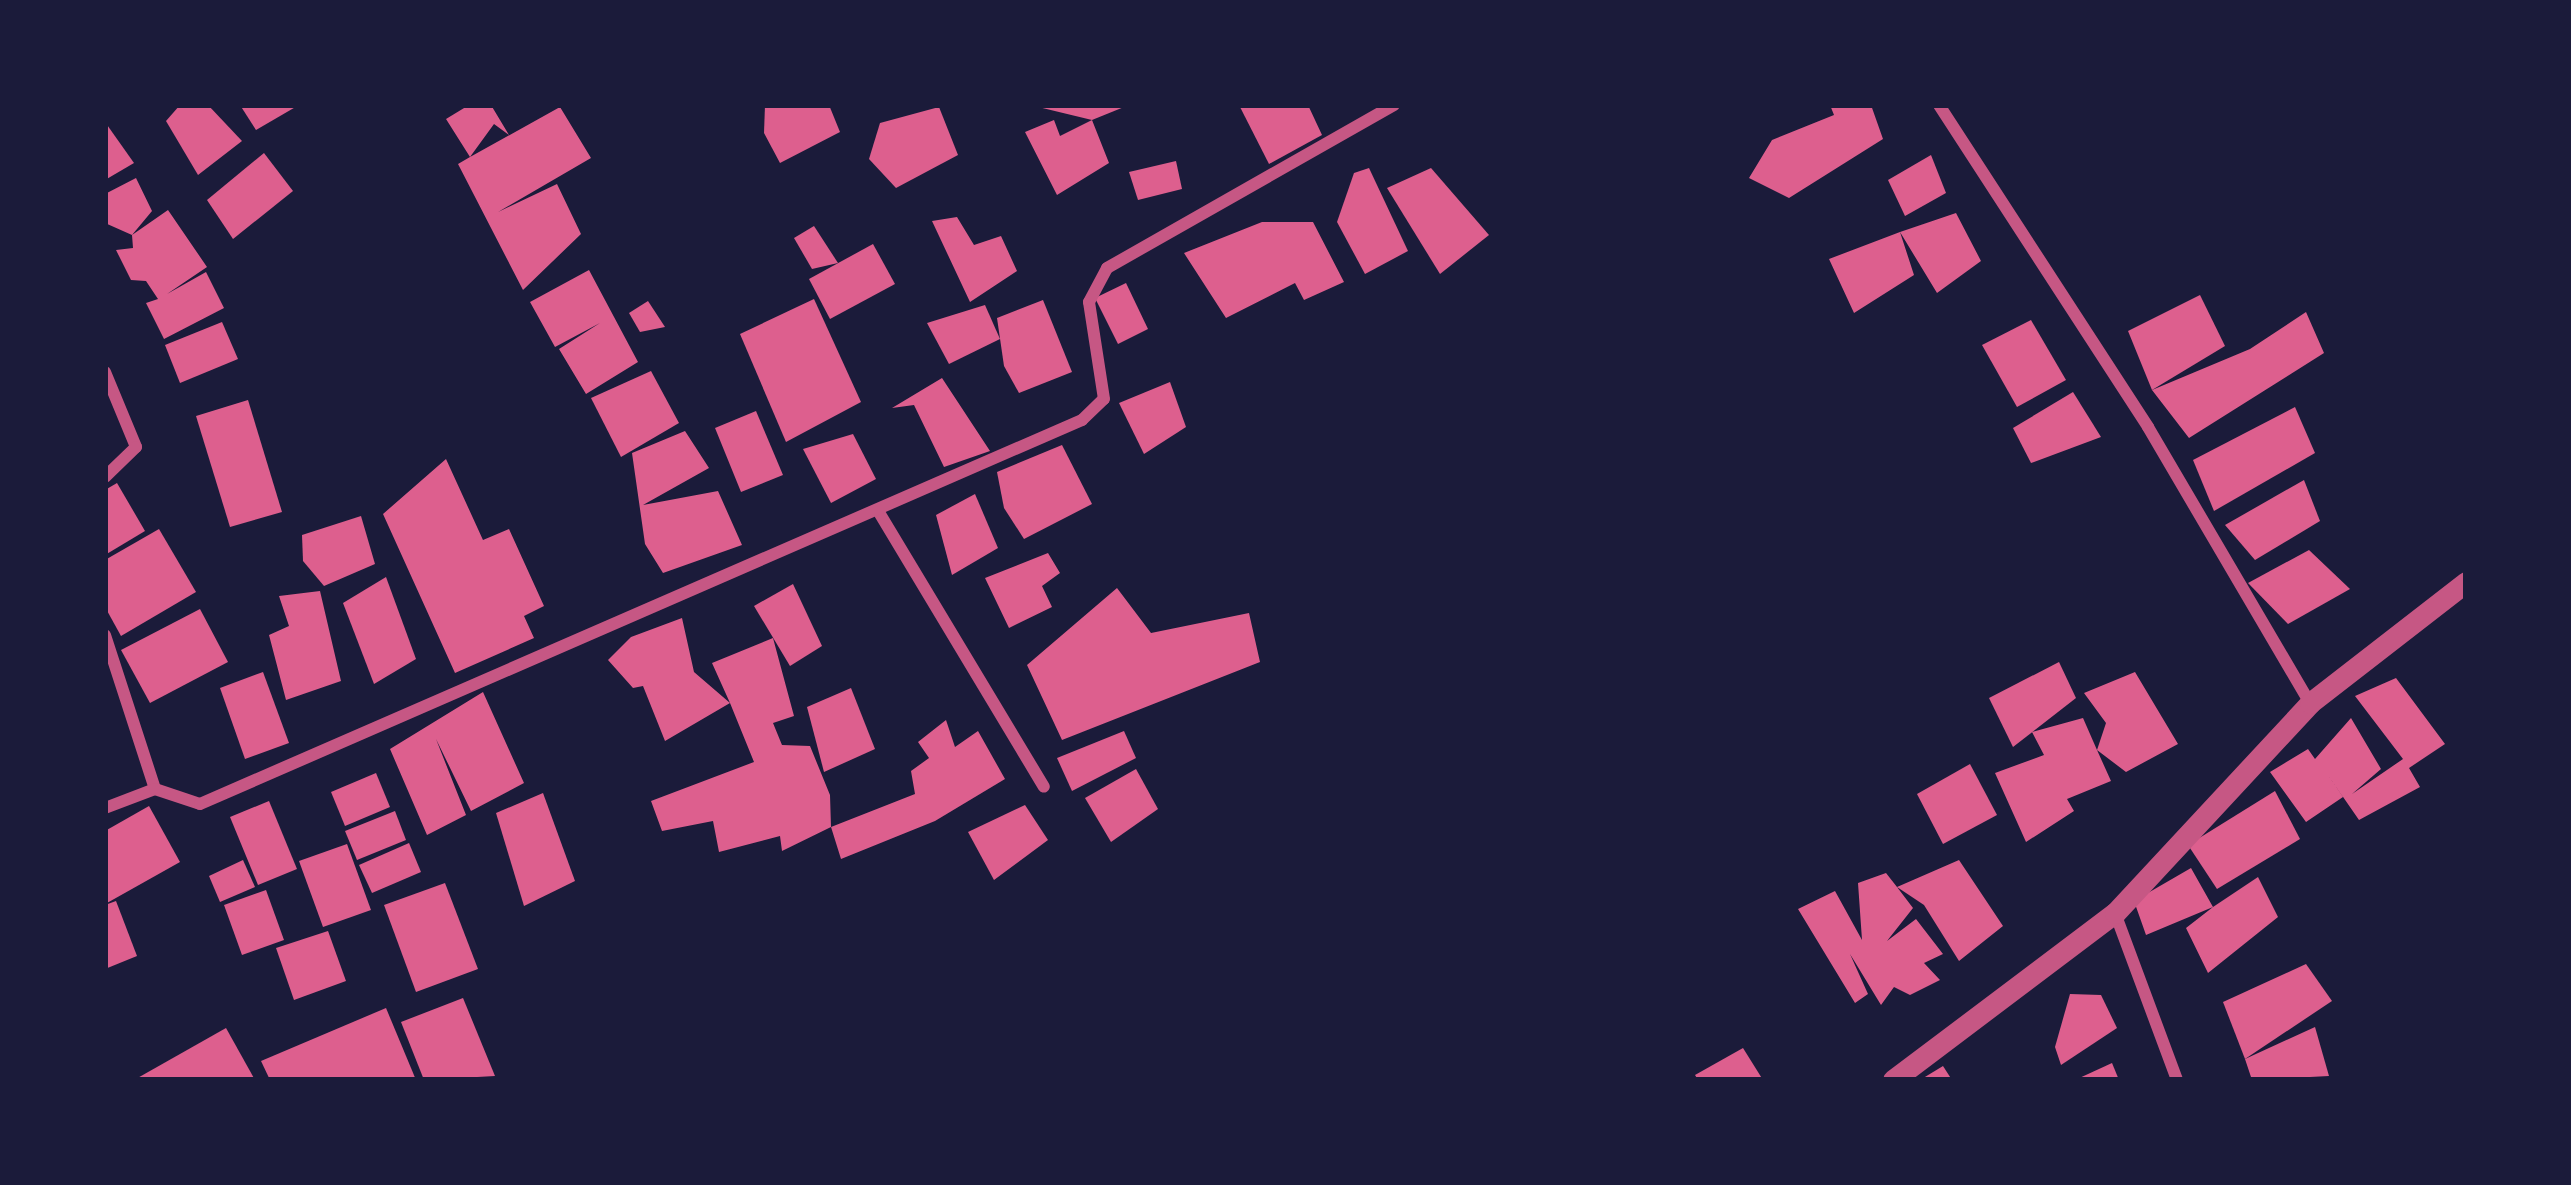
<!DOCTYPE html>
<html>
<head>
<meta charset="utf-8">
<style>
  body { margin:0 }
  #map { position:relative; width:2571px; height:1185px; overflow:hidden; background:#1b1b3a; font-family:"Space Grotesk",sans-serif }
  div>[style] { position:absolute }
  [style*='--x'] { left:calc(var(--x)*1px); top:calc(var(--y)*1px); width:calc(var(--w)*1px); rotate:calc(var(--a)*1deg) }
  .building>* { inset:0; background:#dd5f8e }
  .minor>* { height:12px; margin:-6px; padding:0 6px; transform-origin:6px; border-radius:6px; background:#c65784 }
  .tertiary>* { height:21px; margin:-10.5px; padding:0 10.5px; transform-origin:10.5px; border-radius:10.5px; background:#c65784 }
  span { translate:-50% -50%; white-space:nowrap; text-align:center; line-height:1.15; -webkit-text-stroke:9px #1b1b3a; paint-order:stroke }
  .frame { position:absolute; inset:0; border:108px solid #1b1b3a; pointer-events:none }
</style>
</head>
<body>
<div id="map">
  <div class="building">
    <i style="clip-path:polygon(180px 105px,208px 105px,242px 141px,198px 175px,166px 121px)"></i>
    <i style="clip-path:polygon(240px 105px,299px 105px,256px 130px)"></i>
    <i style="clip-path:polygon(469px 105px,491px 105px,509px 135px,494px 124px,470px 157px,560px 107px,591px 158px,498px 212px,557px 184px,581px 234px,523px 290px,458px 164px,470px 157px,446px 119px)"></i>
    <i style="clip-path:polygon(765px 105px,829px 105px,840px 132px,780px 163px,764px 133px)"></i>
    <i style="clip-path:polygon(1030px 105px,1129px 105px,1092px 120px)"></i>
    <i style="clip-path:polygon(1239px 105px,1308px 105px,1322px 135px,1269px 164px)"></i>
    <i style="clip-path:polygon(1830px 105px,1871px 105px,1883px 139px,1789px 198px,1749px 178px,1772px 140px,1834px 115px)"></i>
    <i style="clip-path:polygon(939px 107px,958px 155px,896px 188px,869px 159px,880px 123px)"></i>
    <i style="clip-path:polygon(1054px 120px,1060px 136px,1092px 120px,1109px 163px,1057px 195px,1025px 132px)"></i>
    <i style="clip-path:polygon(105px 122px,134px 163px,105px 180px)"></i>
    <i style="clip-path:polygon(264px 153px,293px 191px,233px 239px,207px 200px)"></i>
    <i style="clip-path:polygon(1931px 155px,1946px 193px,1905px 216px,1888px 180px)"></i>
    <i style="clip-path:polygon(1176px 161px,1182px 189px,1138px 200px,1129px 172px)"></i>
    <i style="clip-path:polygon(1369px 168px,1408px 251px,1365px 274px,1337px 222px,1354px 173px)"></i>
    <i style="clip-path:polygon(1431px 168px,1489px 235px,1440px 274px,1387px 188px)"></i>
    <i style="clip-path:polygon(136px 178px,152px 211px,132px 235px,168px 210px,207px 267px,167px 294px,206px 272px,224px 308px,164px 339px,146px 303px,158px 299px,146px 281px,131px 280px,116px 250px,133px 248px,132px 235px,105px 223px,105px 194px)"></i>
    <i style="clip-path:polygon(1956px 213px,1981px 261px,1937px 293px,1900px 232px,1914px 275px,1854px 313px,1829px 259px,1900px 232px)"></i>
    <i style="clip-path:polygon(957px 217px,974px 245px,1001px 236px,1017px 271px,970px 302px,932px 221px)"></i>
    <i style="clip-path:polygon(1262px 222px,1313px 222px,1344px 282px,1304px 300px,1295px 283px,1226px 318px,1184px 253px)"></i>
    <i style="clip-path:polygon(814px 226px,838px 263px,812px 269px,794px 238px)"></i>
    <i style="clip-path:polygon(873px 244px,895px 284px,830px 319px,809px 279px)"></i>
    <i style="clip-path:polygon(589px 270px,638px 362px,586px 394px,559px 349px,600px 323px,555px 347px,530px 302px)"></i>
    <i style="clip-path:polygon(1126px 283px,1148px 329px,1118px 344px,1095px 298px)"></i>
    <i style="clip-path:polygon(2200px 295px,2225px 346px,2152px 390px,2128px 331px)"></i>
    <i style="clip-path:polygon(814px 299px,861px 402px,786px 442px,740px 334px)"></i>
    <i style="clip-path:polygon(1043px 300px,1072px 372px,1019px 393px,1004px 366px,997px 318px)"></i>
    <i style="clip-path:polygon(648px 301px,665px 327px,640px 332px,629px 313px)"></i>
    <i style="clip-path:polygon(985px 305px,1000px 339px,949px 364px,927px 323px)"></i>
    <i style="clip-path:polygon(2306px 312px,2324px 353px,2189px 438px,2152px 390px,2250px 349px)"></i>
    <i style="clip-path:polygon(2031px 320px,2066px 380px,2017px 407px,1982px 345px)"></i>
    <i style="clip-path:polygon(222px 322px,238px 359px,180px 383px,165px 345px)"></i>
    <i style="clip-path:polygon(651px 371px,679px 423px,621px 457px,591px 398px)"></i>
    <i style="clip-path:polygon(942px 378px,990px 451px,944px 467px,914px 405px,892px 408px)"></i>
    <i style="clip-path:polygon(1170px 382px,1186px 427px,1144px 454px,1119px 403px)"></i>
    <i style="clip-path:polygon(2073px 392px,2101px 437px,2031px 463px,2013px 428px)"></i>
    <i style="clip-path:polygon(248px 400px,282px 512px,230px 527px,196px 416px)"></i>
    <i style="clip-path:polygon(2295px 407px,2315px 453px,2214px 511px,2193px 460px)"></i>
    <i style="clip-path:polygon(756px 411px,783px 475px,741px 492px,715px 428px)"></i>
    <i style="clip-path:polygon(685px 431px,709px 468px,643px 505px,718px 491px,742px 545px,663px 573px,645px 544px,632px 453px)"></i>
    <i style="clip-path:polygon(853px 434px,876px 479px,831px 503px,803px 449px)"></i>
    <i style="clip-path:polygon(1062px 445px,1092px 504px,1024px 539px,1004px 508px,997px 472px)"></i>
    <i style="clip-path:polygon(446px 459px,483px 540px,509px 529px,544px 606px,524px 616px,534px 638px,455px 673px,383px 514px)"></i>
    <i style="clip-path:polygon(2304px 480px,2320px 521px,2255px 560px,2225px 525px)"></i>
    <i style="clip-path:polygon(117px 483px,145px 531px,105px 555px,105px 490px)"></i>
    <i style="clip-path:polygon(975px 494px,998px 548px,952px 575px,936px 515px)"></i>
    <i style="clip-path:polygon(361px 516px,375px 564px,324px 586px,303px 561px,302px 535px)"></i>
    <i style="clip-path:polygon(159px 529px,196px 592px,121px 636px,105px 607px,105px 560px)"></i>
    <i style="clip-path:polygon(2309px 550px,2350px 589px,2288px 624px,2248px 583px)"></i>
    <i style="clip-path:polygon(1048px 553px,1060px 573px,1042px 586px,1052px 607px,1009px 628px,985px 578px)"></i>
    <i style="clip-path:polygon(386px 577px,416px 659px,374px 684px,343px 603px)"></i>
    <i style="clip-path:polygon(793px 584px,822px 646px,790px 666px,754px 606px)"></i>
    <i style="clip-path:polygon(1117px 588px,1151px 633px,1249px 613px,1260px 662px,1062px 740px,1027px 665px)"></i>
    <i style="clip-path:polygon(320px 591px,341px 681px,286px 700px,269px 635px,289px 626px,279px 596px)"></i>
    <i style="clip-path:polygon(200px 609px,228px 662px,150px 703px,121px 650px)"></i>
    <i style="clip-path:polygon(682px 618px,694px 672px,730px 703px,712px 663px,773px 638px,794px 716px,773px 723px,782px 745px,810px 746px,830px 795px,831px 827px,782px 851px,780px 836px,719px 852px,713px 821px,662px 831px,651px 801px,754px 762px,730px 703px,665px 741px,643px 686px,633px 688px,608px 660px,631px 637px)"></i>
    <i style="clip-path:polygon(2059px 662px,2076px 698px,2013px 747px,1989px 698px)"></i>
    <i style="clip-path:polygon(263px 672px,289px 743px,245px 759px,220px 688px)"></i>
    <i style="clip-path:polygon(2135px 672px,2178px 744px,2126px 772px,2097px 750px,2111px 781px,2067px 799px,2074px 811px,2026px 842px,1995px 773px,2044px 755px,2032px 732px,2083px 718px,2097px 750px,2106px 723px,2084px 693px)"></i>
    <i style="clip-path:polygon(2396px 678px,2445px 744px,2409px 768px,2420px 787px,2359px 820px,2323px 768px,2343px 797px,2306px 822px,2270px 772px,2308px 749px,2315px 759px,2351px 718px,2381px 769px,2352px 794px,2403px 759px,2355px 696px)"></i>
    <i style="clip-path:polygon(851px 688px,875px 749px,824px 772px,807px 707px)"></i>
    <i style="clip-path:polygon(483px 692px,524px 783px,471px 811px,436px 739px,466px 815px,427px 835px,390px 749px)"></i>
    <i style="clip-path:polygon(946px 720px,955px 747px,978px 731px,1005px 779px,935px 821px,841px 859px,831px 827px,915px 794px,911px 771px,929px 758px,918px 742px)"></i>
    <i style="clip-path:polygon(1124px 731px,1136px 758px,1072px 791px,1057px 758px)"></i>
    <i style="clip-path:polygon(1970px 764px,1997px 815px,1943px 844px,1917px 794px)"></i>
    <i style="clip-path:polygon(1136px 769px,1158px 809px,1111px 842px,1085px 798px)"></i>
    <i style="clip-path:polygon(376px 773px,390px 807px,345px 826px,331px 792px)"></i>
    <i style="clip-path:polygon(2275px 791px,2300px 839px,2217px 889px,2188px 845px)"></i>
    <i style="clip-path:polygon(543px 793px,575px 881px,524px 906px,496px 813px)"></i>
    <i style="clip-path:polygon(269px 801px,297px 869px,258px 885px,230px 817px)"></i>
    <i style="clip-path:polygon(1025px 805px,1048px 840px,994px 880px,968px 832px)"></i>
    <i style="clip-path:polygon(149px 806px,180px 862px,107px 903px,105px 831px)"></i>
    <i style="clip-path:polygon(395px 811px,406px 840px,357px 860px,345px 831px)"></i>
    <i style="clip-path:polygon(409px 843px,421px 872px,372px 893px,359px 865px)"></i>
    <i style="clip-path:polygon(347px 844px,371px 910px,323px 927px,299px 861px)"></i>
    <i style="clip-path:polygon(243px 860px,255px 887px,220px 902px,209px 876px)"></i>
    <i style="clip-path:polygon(1959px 860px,2003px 926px,1959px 961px,1924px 905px,1897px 887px,1913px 908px,1887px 941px,1916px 919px,1943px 954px,1924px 963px,1940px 980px,1910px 995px,1894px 987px,1881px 1005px,1850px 954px,1868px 994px,1855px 1003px,1798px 909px,1835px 891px,1862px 940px,1858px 883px,1886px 873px,1897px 887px)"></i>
    <i style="clip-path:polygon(2191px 868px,2213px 907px,2258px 877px,2278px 917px,2208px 973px,2186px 928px,2213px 907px,2146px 935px,2134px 901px)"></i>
    <i style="clip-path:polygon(445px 883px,478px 969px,416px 992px,384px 905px)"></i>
    <i style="clip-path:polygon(266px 890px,284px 940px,242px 955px,224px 905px)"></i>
    <i style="clip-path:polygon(116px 901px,137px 956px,105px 969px,105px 905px)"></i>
    <i style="clip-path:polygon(328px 931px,346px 981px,294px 1000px,276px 948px)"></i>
    <i style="clip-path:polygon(2306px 964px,2332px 1001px,2245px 1059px,2223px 1002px)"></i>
    <i style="clip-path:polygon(2070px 994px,2101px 995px,2117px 1028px,2061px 1065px,2055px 1047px)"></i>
    <i style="clip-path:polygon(463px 998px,495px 1076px,424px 1080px,401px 1022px)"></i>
    <i style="clip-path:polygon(386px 1008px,416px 1080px,270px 1080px,261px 1061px)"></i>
    <i style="clip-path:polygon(2315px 1027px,2329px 1076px,2252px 1080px,2245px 1059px)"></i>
    <i style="clip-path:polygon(226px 1028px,255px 1080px,134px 1080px)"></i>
    <i style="clip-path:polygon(1743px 1048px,1763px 1080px,1698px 1080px,1695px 1075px)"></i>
    <i style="clip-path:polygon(2112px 1063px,2119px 1080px,2075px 1080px)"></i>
    <i style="clip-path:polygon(1943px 1066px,1952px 1080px,1920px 1080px)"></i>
  </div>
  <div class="minor">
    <i style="--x:1939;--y:105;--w:384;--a:57"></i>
    <i style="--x:2148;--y:427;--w:320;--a:59.6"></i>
    <i style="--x:105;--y:372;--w:81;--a:67.5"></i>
    <i style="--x:136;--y:447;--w:43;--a:135.9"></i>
    <i style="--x:880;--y:514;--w:318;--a:59"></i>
    <i style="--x:105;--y:635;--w:162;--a:72"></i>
    <i style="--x:105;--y:808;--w:53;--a:-20.8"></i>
    <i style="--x:155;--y:789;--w:47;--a:18.4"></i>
    <i style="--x:200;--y:804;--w:962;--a:-23.53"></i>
    <i style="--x:1082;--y:420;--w:30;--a:-44"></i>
    <i style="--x:1104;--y:399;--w:98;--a:-98.8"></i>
    <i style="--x:1089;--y:302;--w:38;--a:-62"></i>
    <i style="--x:1107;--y:268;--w:330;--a:-29.6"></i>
    <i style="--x:2115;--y:913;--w:178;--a:69.6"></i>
  </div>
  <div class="tertiary">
    <i style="--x:1893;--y:1080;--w:278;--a:-37"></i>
    <i style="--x:2115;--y:913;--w:287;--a:-47.1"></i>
    <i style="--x:2310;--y:703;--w:197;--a:-37.8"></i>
  </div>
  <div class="frame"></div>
</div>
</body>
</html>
